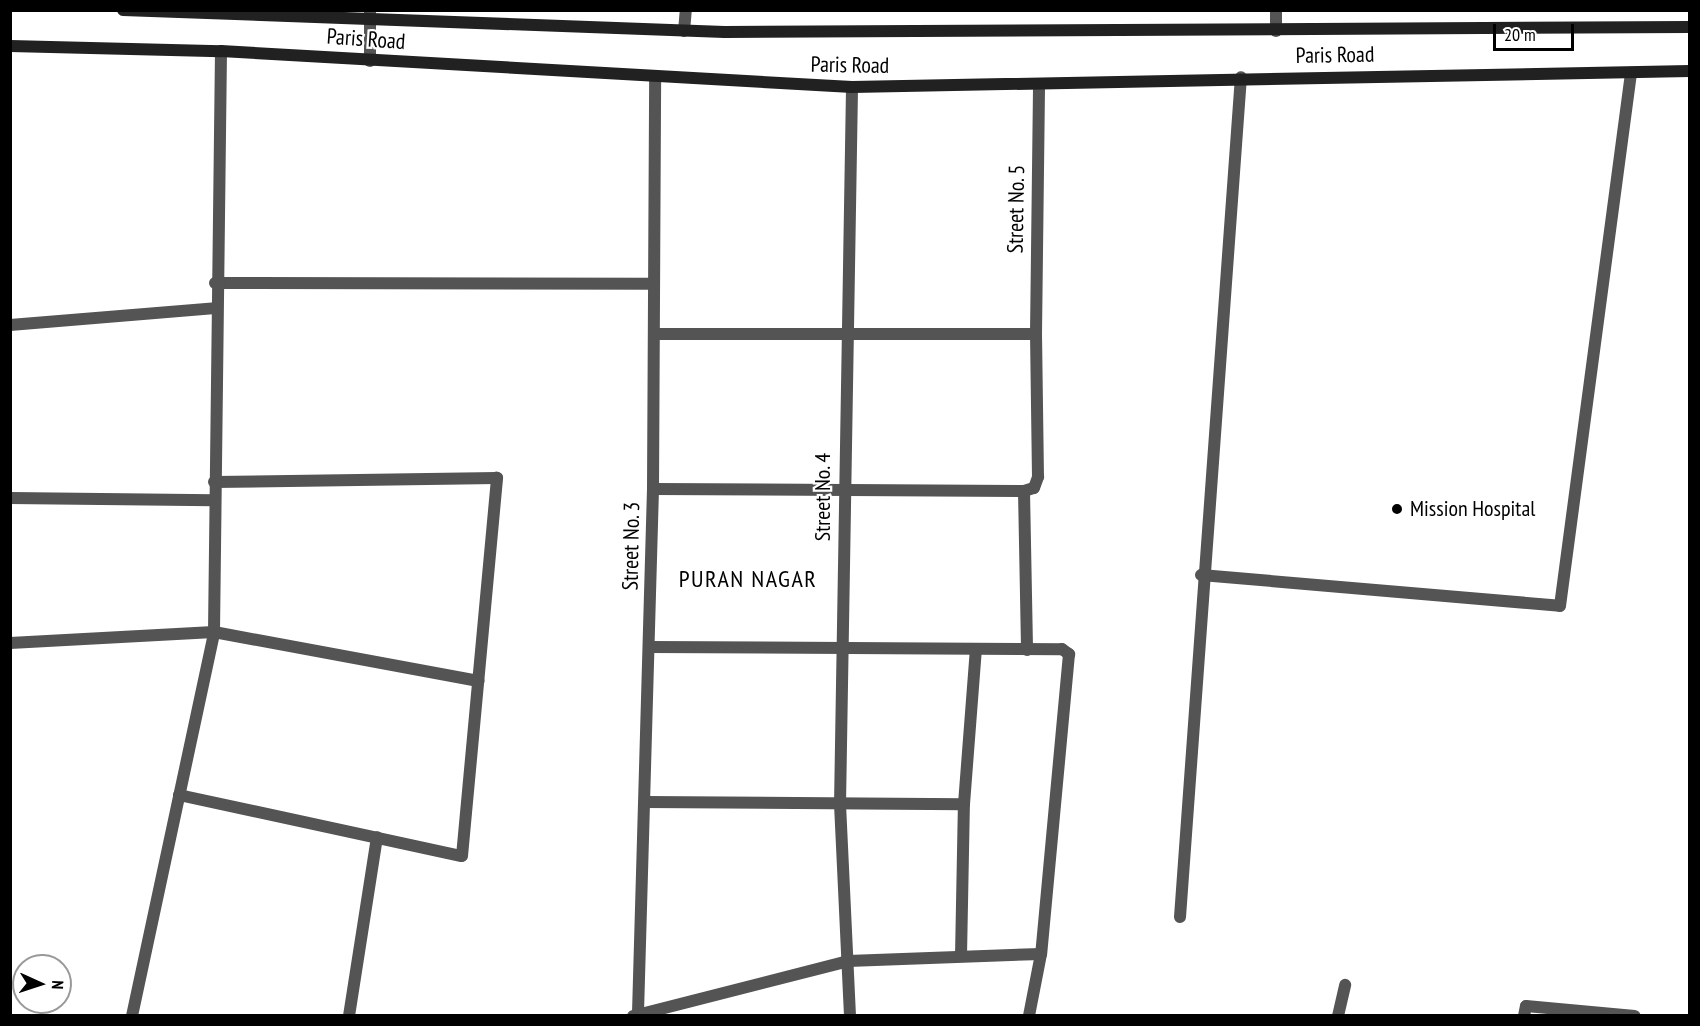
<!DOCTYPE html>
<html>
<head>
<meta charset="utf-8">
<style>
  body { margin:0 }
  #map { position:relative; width:1700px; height:1026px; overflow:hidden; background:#fff; font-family:"PT Sans Narrow",sans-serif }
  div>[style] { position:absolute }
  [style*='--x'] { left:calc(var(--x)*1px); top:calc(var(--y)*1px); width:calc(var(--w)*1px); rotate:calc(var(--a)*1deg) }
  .lane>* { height:12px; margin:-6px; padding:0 6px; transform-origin:6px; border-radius:6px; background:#545454 }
  .street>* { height:12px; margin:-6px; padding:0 6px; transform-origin:6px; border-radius:6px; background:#545454 }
  .secondary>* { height:12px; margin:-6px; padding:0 6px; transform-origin:6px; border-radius:6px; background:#212121 }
  .dots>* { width:16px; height:16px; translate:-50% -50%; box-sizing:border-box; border:3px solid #fff; border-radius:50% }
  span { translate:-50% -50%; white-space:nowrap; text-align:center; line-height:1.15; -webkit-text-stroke:4.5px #fff; paint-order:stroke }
  .street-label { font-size:22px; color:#000 }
  .poi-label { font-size:22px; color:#000 }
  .left { translate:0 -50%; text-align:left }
  .neighbourhood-label { font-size:24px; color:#000; letter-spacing:1.5px }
  .frame { position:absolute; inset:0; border:12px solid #000; pointer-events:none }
  .north { position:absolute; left:12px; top:954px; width:60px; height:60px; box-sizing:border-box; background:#fff; border:2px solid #999; border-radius:50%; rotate:93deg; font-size:16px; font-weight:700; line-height:24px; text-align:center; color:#000 }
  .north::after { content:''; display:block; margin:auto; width:21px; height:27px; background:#000; clip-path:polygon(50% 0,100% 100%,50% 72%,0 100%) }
  .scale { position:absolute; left:1493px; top:24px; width:81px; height:27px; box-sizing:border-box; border:3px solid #000; border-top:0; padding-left:8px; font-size:18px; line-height:21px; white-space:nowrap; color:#000; -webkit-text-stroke:4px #fff; paint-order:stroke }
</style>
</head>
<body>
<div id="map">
  <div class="lane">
    <i style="--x:1276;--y:31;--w:21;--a:-90"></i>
    <i style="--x:215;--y:283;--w:439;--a:0.1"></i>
    <i style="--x:10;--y:325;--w:206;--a:-4.7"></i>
    <i style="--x:214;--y:482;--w:283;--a:-0.8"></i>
    <i style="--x:653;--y:489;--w:371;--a:0.3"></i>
    <i style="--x:1024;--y:491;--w:10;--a:-17"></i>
    <i style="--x:1034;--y:488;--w:12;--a:-70"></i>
    <i style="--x:1038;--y:477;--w:143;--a:-90.8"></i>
    <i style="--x:1036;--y:334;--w:382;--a:180"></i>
    <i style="--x:1024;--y:491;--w:159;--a:88.9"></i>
    <i style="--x:10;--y:498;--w:204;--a:0.6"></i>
    <i style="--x:1201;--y:575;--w:360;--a:4.9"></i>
    <i style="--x:1560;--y:606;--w:538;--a:-82.41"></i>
    <i style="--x:649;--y:647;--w:413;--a:0.3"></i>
    <i style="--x:1062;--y:649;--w:9;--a:36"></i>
    <i style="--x:1069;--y:654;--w:301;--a:95.3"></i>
    <i style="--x:646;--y:802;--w:318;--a:0.4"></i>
    <i style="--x:1180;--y:917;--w:842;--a:-85.85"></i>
    <i style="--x:961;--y:956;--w:152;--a:-88.9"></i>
    <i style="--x:964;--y:804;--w:155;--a:-85.6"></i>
    <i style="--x:349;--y:1016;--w:181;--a:-81.1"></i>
  </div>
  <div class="street">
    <i style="--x:370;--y:10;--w:51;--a:90"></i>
    <i style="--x:684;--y:31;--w:21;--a:-85"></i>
    <i style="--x:1036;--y:334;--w:250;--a:-89.3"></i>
    <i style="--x:10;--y:643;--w:204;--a:-3.1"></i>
    <i style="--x:214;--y:632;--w:269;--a:10.5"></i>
    <i style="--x:179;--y:795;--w:289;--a:12.2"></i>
    <i style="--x:462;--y:856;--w:380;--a:-84.7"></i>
    <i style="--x:638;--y:1013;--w:524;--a:-88.36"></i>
    <i style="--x:653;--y:489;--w:410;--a:-89.7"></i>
    <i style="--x:132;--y:1016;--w:393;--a:-77.9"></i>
    <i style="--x:214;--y:632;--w:581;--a:-89.31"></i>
    <i style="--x:633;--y:1016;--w:222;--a:-14.3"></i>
    <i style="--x:848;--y:961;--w:193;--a:-2.1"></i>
    <i style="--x:1041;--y:954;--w:63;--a:101"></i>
    <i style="--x:850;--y:1016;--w:211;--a:-92.7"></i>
    <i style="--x:840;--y:805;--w:718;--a:-89.04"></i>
    <i style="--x:1338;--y:1016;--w:32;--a:-77"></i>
    <i style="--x:1524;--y:1016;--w:10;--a:-79"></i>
    <i style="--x:1526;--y:1006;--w:109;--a:5.2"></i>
  </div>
  <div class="secondary">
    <i style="--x:123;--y:10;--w:602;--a:2.09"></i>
    <i style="--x:725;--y:32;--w:965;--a:-0.3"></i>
    <i style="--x:10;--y:46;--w:211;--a:1.4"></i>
    <i style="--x:221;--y:51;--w:632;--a:3.27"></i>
    <i style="--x:852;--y:87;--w:838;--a:-1.09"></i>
  </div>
  <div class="dots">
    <i style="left:1397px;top:509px;background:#000"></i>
  </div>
  <div class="street-label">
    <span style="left:366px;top:39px;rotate:4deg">Paris Road</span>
    <span style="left:1335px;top:55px;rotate:-1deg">Paris Road</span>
    <span style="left:850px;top:65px;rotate:1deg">Paris Road</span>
    <span style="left:1016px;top:209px;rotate:-89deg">Street No. 5</span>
    <span style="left:823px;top:497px;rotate:-90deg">Street No. 4</span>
    <span style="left:631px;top:546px;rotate:-89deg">Street No. 3</span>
  </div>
  <div class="poi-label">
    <span class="left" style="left:1410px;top:509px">Mission Hospital</span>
  </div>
  <div class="neighbourhood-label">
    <span style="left:748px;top:579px">PURAN NAGAR</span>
  </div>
  <div class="frame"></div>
  <div class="north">N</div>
  <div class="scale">20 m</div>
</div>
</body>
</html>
